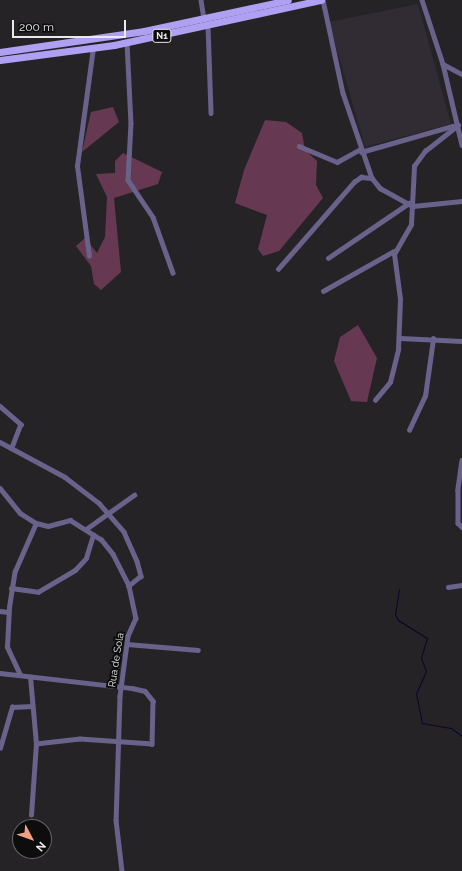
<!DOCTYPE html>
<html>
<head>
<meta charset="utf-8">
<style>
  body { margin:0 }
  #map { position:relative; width:462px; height:871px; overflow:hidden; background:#252326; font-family:Raleway,sans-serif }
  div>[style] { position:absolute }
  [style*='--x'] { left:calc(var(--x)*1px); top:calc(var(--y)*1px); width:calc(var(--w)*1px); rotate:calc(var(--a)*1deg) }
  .built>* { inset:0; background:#312c34 }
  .green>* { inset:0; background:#673852 }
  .stream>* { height:1px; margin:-0.5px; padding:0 0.5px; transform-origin:0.5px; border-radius:0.5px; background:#07062e }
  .street>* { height:4.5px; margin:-2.25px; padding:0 2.25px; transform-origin:2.25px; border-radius:2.25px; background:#69628a }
  .primary>* { height:7px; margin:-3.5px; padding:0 3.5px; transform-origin:3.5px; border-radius:3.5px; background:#b0a0f2 }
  span { translate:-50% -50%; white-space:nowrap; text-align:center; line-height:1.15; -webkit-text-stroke:4px #0e0d0e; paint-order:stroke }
  .shield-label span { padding:1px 3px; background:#0e0d0e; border:1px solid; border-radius:3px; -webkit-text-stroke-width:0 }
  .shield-label { font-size:9px; color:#eae9eb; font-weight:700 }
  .street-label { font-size:10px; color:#eae9eb }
  .north { position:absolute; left:12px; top:819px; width:40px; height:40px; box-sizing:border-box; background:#0e0d0e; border:1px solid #666566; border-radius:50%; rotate:131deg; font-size:11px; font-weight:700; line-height:16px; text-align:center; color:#eae9eb }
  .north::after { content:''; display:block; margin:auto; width:14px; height:18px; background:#f2a080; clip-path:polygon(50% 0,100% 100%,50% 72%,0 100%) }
  .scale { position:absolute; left:12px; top:20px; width:114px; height:18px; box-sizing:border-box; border:2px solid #eae9eb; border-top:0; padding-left:5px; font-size:12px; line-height:14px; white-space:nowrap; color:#eae9eb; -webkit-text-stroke:3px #0e0d0e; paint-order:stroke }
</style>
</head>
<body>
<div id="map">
  <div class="built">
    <i style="clip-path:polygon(418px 4px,451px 124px,365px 147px,329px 22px)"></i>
  </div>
  <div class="green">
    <i style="clip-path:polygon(113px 107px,119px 122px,82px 152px,91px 112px)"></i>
    <i style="clip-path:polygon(265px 120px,286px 122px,302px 133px,305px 150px,317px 161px,316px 185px,323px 198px,279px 251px,263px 256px,258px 249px,267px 215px,235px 203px,244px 170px)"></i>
    <i style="clip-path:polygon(123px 153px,162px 172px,158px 184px,114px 198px,121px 272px,101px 290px,94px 284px,91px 266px,76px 246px,85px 238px,97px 253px,105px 237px,107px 197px,96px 174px,115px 173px,115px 161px)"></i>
    <i style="clip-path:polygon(358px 325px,377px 358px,367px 402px,351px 401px,334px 361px,340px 337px)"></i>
  </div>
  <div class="stream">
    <i style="--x:399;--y:589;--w:25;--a:99"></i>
    <i style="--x:395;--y:614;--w:7;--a:63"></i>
    <i style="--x:398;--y:620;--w:34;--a:32"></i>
    <i style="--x:427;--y:638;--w:21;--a:107"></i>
    <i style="--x:421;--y:658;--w:14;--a:69"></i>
    <i style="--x:426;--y:671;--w:24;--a:114"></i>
    <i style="--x:416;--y:693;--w:31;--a:79"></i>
    <i style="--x:422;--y:723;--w:29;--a:10"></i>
    <i style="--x:451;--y:728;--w:14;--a:36"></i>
  </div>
  <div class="street">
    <i style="--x:201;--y:0;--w:19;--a:81"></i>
    <i style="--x:323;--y:0;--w:95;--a:77.9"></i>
    <i style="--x:343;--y:93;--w:90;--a:71.2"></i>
    <i style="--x:372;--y:178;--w:13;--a:51"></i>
    <i style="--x:380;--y:188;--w:38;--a:29"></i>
    <i style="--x:413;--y:206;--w:49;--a:-5.8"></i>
    <i style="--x:422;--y:0;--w:67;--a:71.8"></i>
    <i style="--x:443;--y:64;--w:83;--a:76.8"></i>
    <i style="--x:208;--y:26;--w:87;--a:88"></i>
    <i style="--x:127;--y:42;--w:81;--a:87.2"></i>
    <i style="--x:131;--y:123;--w:57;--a:93"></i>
    <i style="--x:128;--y:180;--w:45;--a:56"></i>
    <i style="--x:153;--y:217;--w:59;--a:70.3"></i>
    <i style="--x:443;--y:64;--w:21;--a:28"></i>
    <i style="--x:299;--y:146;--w:41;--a:22.8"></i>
    <i style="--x:337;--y:162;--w:26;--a:-29"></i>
    <i style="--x:361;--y:152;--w:95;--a:-15.9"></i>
    <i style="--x:89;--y:256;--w:91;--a:-97.6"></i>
    <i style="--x:77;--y:166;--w:119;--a:-82.3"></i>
    <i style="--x:328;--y:258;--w:98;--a:-34.2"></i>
    <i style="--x:278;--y:269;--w:116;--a:-48.9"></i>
    <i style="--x:354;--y:182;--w:9;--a:-36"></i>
    <i style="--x:361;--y:177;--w:11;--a:5"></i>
    <i style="--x:323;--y:291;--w:81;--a:-29.4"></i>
    <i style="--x:400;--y:338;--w:62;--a:2.8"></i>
    <i style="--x:375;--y:400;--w:23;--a:-50"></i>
    <i style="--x:390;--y:382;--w:34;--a:-76"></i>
    <i style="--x:398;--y:349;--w:50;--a:-87.7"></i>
    <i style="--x:400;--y:299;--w:45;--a:-97.6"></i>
    <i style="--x:394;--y:254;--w:34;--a:-60"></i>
    <i style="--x:411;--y:224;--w:58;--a:-87"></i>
    <i style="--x:414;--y:166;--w:19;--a:-54"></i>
    <i style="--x:425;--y:151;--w:42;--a:-38.2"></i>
    <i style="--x:0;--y:406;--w:28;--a:41"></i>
    <i style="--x:21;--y:424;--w:26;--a:111"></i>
    <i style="--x:409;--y:430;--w:38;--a:-65"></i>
    <i style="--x:425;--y:396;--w:58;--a:-82"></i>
    <i style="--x:0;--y:442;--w:74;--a:28.3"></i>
    <i style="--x:65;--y:477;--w:43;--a:37.4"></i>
    <i style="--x:99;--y:503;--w:38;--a:49"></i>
    <i style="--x:124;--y:532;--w:32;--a:66"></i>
    <i style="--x:137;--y:561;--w:16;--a:75"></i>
    <i style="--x:141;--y:576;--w:16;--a:140"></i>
    <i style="--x:462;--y:460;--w:30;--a:98"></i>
    <i style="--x:458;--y:490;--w:33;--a:90"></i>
    <i style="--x:458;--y:523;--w:6;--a:45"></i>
    <i style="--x:0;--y:488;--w:32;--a:51"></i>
    <i style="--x:20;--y:513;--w:19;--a:32"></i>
    <i style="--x:36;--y:523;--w:12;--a:14"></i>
    <i style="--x:48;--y:526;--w:23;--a:-15"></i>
    <i style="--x:70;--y:520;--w:36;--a:32"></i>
    <i style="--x:101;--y:539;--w:19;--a:51"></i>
    <i style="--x:113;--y:554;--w:36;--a:63"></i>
    <i style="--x:129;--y:586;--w:33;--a:78"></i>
    <i style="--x:136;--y:618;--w:20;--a:114"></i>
    <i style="--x:128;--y:636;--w:61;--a:97.6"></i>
    <i style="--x:120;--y:696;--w:124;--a:91.8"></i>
    <i style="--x:116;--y:820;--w:51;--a:83.3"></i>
    <i style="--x:86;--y:529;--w:59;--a:-35.3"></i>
    <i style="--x:448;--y:587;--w:14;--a:-8"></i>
    <i style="--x:11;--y:588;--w:27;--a:8"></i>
    <i style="--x:38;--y:592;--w:43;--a:-30.7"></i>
    <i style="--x:75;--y:570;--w:16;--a:-47"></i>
    <i style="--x:86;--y:558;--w:24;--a:-73"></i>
    <i style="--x:0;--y:611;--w:8;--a:7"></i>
    <i style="--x:127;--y:644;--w:71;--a:4.8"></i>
    <i style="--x:0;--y:673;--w:133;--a:6.5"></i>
    <i style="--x:132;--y:688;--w:13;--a:13"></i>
    <i style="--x:145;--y:691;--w:13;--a:51"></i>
    <i style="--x:153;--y:701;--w:43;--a:91.3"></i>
    <i style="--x:152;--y:744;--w:72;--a:-176"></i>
    <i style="--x:80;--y:739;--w:44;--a:173.5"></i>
    <i style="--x:36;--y:744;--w:67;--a:-95.1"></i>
    <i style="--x:20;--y:675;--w:31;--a:-115"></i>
    <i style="--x:7;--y:647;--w:40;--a:-87.1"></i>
    <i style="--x:9;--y:607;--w:36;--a:-81"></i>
    <i style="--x:15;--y:571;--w:52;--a:-66.4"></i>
    <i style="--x:0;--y:748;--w:43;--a:-73.7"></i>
    <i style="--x:12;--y:707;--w:20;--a:-3"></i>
    <i style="--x:31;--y:815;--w:71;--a:-86"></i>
  </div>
  <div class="primary">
    <i style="--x:0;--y:52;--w:146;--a:-8.3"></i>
    <i style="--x:144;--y:31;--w:147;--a:-12.1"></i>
    <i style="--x:0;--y:60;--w:115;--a:-7.5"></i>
    <i style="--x:114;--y:45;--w:212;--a:-12.3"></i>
  </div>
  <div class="shield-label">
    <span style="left:162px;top:36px">N1</span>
  </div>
  <div class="street-label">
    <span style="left:116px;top:660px;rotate:-81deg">Rua de Sola</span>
  </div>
  <div class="north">N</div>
  <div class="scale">200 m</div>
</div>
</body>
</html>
